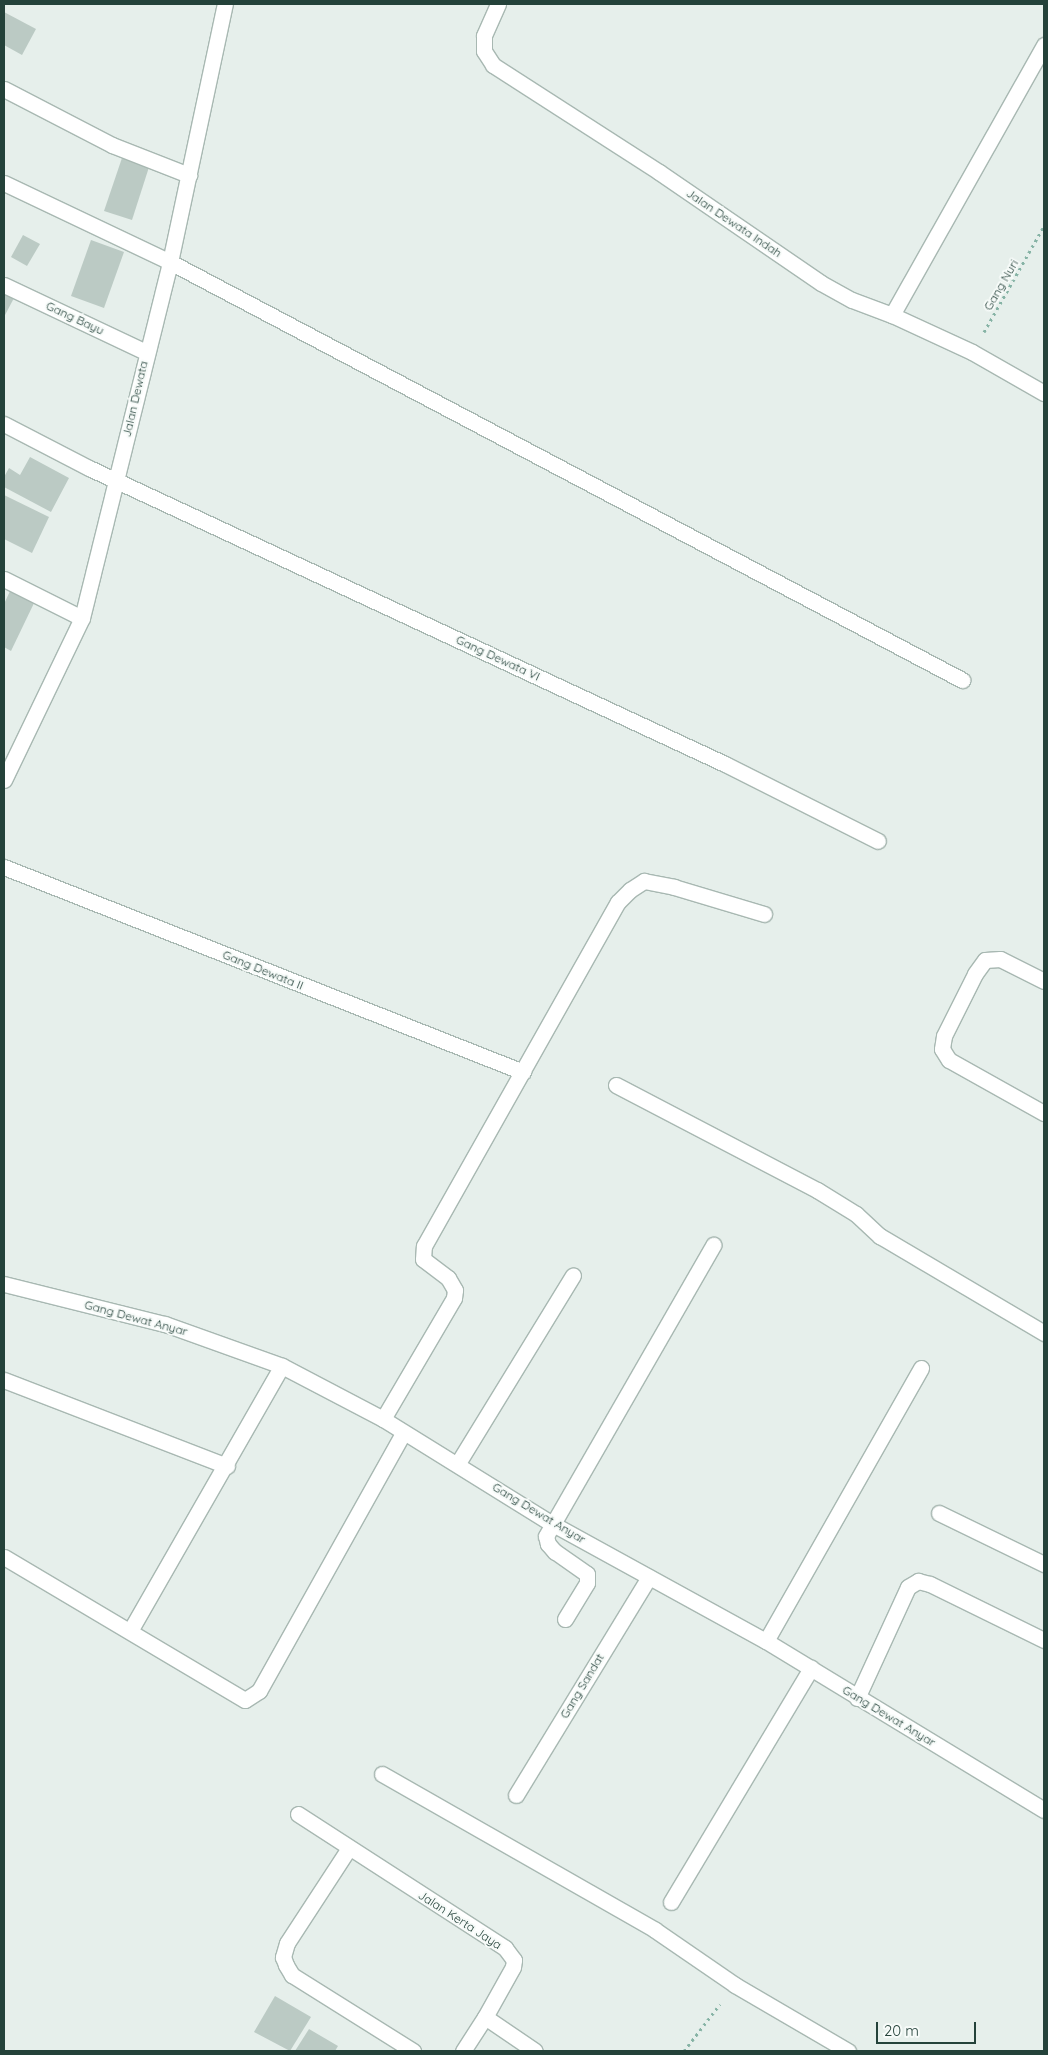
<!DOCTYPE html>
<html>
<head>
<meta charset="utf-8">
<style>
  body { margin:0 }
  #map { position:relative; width:1048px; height:2055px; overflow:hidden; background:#e6efeb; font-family:Quicksand,sans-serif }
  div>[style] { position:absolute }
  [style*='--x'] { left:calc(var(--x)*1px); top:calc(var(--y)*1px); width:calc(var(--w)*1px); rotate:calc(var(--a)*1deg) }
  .building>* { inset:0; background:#bbcac4 }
  .path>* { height:3px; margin-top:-1.5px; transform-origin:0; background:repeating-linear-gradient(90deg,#86b3a5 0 2.5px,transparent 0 6.5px) }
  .roads { filter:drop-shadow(1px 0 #a8b8b2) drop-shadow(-1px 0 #a8b8b2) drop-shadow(0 1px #a8b8b2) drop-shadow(0 -1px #a8b8b2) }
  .minor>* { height:15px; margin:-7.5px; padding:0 7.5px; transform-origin:7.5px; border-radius:7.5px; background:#fff }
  span { translate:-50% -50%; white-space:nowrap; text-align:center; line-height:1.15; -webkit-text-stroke:4px #f7fbf9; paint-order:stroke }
  .street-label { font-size:12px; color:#24423a }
  .frame { position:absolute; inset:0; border:5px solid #24423a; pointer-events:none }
  .scale { position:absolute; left:876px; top:2022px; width:100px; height:22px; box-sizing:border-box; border:2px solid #24423a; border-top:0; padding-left:6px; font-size:15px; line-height:18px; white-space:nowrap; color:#24423a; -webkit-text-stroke:4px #f7fbf9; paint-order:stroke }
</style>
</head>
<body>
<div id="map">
  <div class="building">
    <i style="clip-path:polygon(4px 12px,36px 29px,22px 55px,4px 45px)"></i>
    <i style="clip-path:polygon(123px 155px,150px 164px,132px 220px,104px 211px)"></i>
    <i style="clip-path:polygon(23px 235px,40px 244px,27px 266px,11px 257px)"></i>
    <i style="clip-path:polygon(91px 240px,124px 252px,104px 308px,71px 296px)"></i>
    <i style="clip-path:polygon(4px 293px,14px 298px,4px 317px)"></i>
    <i style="clip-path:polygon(30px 457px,69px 478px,51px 512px,4px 487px,4px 477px,9px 468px,20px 475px)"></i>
    <i style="clip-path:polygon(4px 495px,49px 517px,32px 553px,4px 539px)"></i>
    <i style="clip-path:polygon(11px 589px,35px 601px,11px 651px,4px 647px,4px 604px)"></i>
    <i style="clip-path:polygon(275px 1996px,311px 2017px,290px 2051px,254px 2032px)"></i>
    <i style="clip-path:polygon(309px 2029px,338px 2046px,335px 2051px,295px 2051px)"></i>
  </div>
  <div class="path">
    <i style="--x:984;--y:332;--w:122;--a:-60.5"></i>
    <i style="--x:684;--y:2051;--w:59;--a:-52.5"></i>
  </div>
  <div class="roads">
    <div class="minor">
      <i style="--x:498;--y:4;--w:35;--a:114"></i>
      <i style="--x:484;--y:36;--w:15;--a:90"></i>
      <i style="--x:484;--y:51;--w:17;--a:57"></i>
      <i style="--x:493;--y:65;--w:197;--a:32.8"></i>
      <i style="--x:659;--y:172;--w:196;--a:34.4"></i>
      <i style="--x:821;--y:283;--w:35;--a:29"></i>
      <i style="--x:852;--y:300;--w:43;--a:20.6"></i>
      <i style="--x:892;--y:315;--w:88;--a:24.8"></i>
      <i style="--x:972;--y:352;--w:83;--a:29.7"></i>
      <i style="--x:4;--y:89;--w:122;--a:27.4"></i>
      <i style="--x:112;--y:145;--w:83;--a:21.3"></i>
      <i style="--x:4;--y:183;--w:184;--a:25.4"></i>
      <i style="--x:170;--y:262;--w:896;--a:27.82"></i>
      <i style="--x:4;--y:285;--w:157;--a:25.3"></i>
      <i style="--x:892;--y:315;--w:310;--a:-60.6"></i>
      <i style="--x:4;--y:424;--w:96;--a:27.4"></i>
      <i style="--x:89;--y:468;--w:702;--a:24.96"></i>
      <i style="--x:725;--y:764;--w:171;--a:26.7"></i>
      <i style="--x:4;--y:579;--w:87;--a:26.6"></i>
      <i style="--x:4;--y:780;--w:180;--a:-64.3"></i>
      <i style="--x:82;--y:618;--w:367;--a:-76.1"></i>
      <i style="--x:170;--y:262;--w:264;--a:-78"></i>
      <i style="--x:4;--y:867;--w:558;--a:21.55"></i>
      <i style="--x:1044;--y:981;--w:49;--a:-153.4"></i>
      <i style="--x:1000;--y:959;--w:15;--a:176"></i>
      <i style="--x:985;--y:960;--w:17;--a:126"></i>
      <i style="--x:975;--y:974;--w:69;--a:116.6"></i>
      <i style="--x:944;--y:1036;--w:13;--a:99"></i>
      <i style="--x:942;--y:1049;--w:13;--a:58"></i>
      <i style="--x:949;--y:1060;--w:109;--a:29.2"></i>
      <i style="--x:616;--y:1085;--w:227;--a:27.6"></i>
      <i style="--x:817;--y:1190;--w:46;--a:31.6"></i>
      <i style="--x:856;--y:1214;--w:33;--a:43"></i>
      <i style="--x:880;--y:1236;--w:191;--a:30.6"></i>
      <i style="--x:4;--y:1284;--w:166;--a:14"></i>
      <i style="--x:165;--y:1324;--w:124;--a:19.7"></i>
      <i style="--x:282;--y:1366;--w:114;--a:27.7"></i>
      <i style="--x:383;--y:1419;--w:198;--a:31.8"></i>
      <i style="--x:551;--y:1523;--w:245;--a:28.8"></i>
      <i style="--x:766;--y:1641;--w:325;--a:31.3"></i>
      <i style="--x:4;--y:1380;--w:239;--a:21.1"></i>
      <i style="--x:383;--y:1419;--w:140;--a:-59.6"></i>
      <i style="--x:454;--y:1298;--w:8;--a:-83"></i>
      <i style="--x:455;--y:1290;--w:14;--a:-120"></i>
      <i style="--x:448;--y:1278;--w:31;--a:-143"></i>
      <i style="--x:423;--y:1259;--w:13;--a:-86"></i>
      <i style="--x:424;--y:1246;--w:395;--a:-60.6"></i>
      <i style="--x:618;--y:902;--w:17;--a:-45"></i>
      <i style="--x:630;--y:890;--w:17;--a:-33"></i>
      <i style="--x:644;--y:881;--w:31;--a:11"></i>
      <i style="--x:674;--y:887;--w:94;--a:16.7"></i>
      <i style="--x:458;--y:1463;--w:220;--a:-58.5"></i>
      <i style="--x:939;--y:1513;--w:117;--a:25.9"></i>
      <i style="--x:4;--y:1557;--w:280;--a:30.7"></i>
      <i style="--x:245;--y:1700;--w:17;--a:-33"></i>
      <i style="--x:259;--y:1691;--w:295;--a:-60.8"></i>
      <i style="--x:565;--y:1619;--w:42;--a:-58.6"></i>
      <i style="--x:587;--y:1583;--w:9;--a:-90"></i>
      <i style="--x:587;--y:1574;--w:39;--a:-145"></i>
      <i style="--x:555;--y:1552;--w:11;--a:-131"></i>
      <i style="--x:548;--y:1544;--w:8;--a:-104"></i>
      <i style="--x:546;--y:1536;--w:336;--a:-60.1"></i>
      <i style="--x:130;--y:1631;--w:305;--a:-60.2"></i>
      <i style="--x:766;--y:1641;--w:314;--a:-60.4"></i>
      <i style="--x:857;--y:1698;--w:122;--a:-65.3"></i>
      <i style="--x:908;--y:1587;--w:12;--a:-31"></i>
      <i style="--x:918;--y:1581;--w:12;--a:14"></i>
      <i style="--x:930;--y:1584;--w:127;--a:26.2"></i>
      <i style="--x:382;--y:1774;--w:314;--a:29.7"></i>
      <i style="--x:655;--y:1930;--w:97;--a:34.5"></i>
      <i style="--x:735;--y:1985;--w:131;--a:30.3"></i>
      <i style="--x:516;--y:1795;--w:255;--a:-58.6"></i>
      <i style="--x:298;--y:1814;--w:247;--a:32.9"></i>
      <i style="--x:505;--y:1948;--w:15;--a:53"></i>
      <i style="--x:514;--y:1960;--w:7;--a:98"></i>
      <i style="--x:513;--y:1967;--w:57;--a:119.2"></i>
      <i style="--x:485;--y:2017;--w:60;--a:34.2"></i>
      <i style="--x:349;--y:1848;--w:113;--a:123.1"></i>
      <i style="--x:287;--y:1943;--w:15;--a:106"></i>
      <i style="--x:283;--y:1957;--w:9;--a:69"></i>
      <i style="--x:286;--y:1965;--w:12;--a:59"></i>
      <i style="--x:292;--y:1975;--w:143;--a:32.1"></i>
      <i style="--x:671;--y:1902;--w:273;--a:-59.1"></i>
      <i style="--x:463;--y:2051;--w:40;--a:-57.1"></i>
    </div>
  </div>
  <div class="street-label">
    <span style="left:734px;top:223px;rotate:34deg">Jalan Dewata Indah</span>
    <span style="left:1001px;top:285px;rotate:-60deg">Gang Nuri</span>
    <span style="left:75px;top:318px;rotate:25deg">Gang Bayu</span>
    <span style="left:135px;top:399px;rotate:-77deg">Jalan Dewata</span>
    <span style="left:498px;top:658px;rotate:25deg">Gang Dewata VI</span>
    <span style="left:263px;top:970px;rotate:22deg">Gang Dewata II</span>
    <span style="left:136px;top:1318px;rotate:15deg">Gang Dewat Anyar</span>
    <span style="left:539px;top:1513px;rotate:31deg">Gang Dewat Anyar</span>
    <span style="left:582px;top:1686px;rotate:-59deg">Gang Sandat</span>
    <span style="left:889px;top:1716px;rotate:31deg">Gang Dewat Anyar</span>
    <span style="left:460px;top:1920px;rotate:33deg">Jalan Kerta Jaya</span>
  </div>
  <div class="frame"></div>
  <div class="scale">20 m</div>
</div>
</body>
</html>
